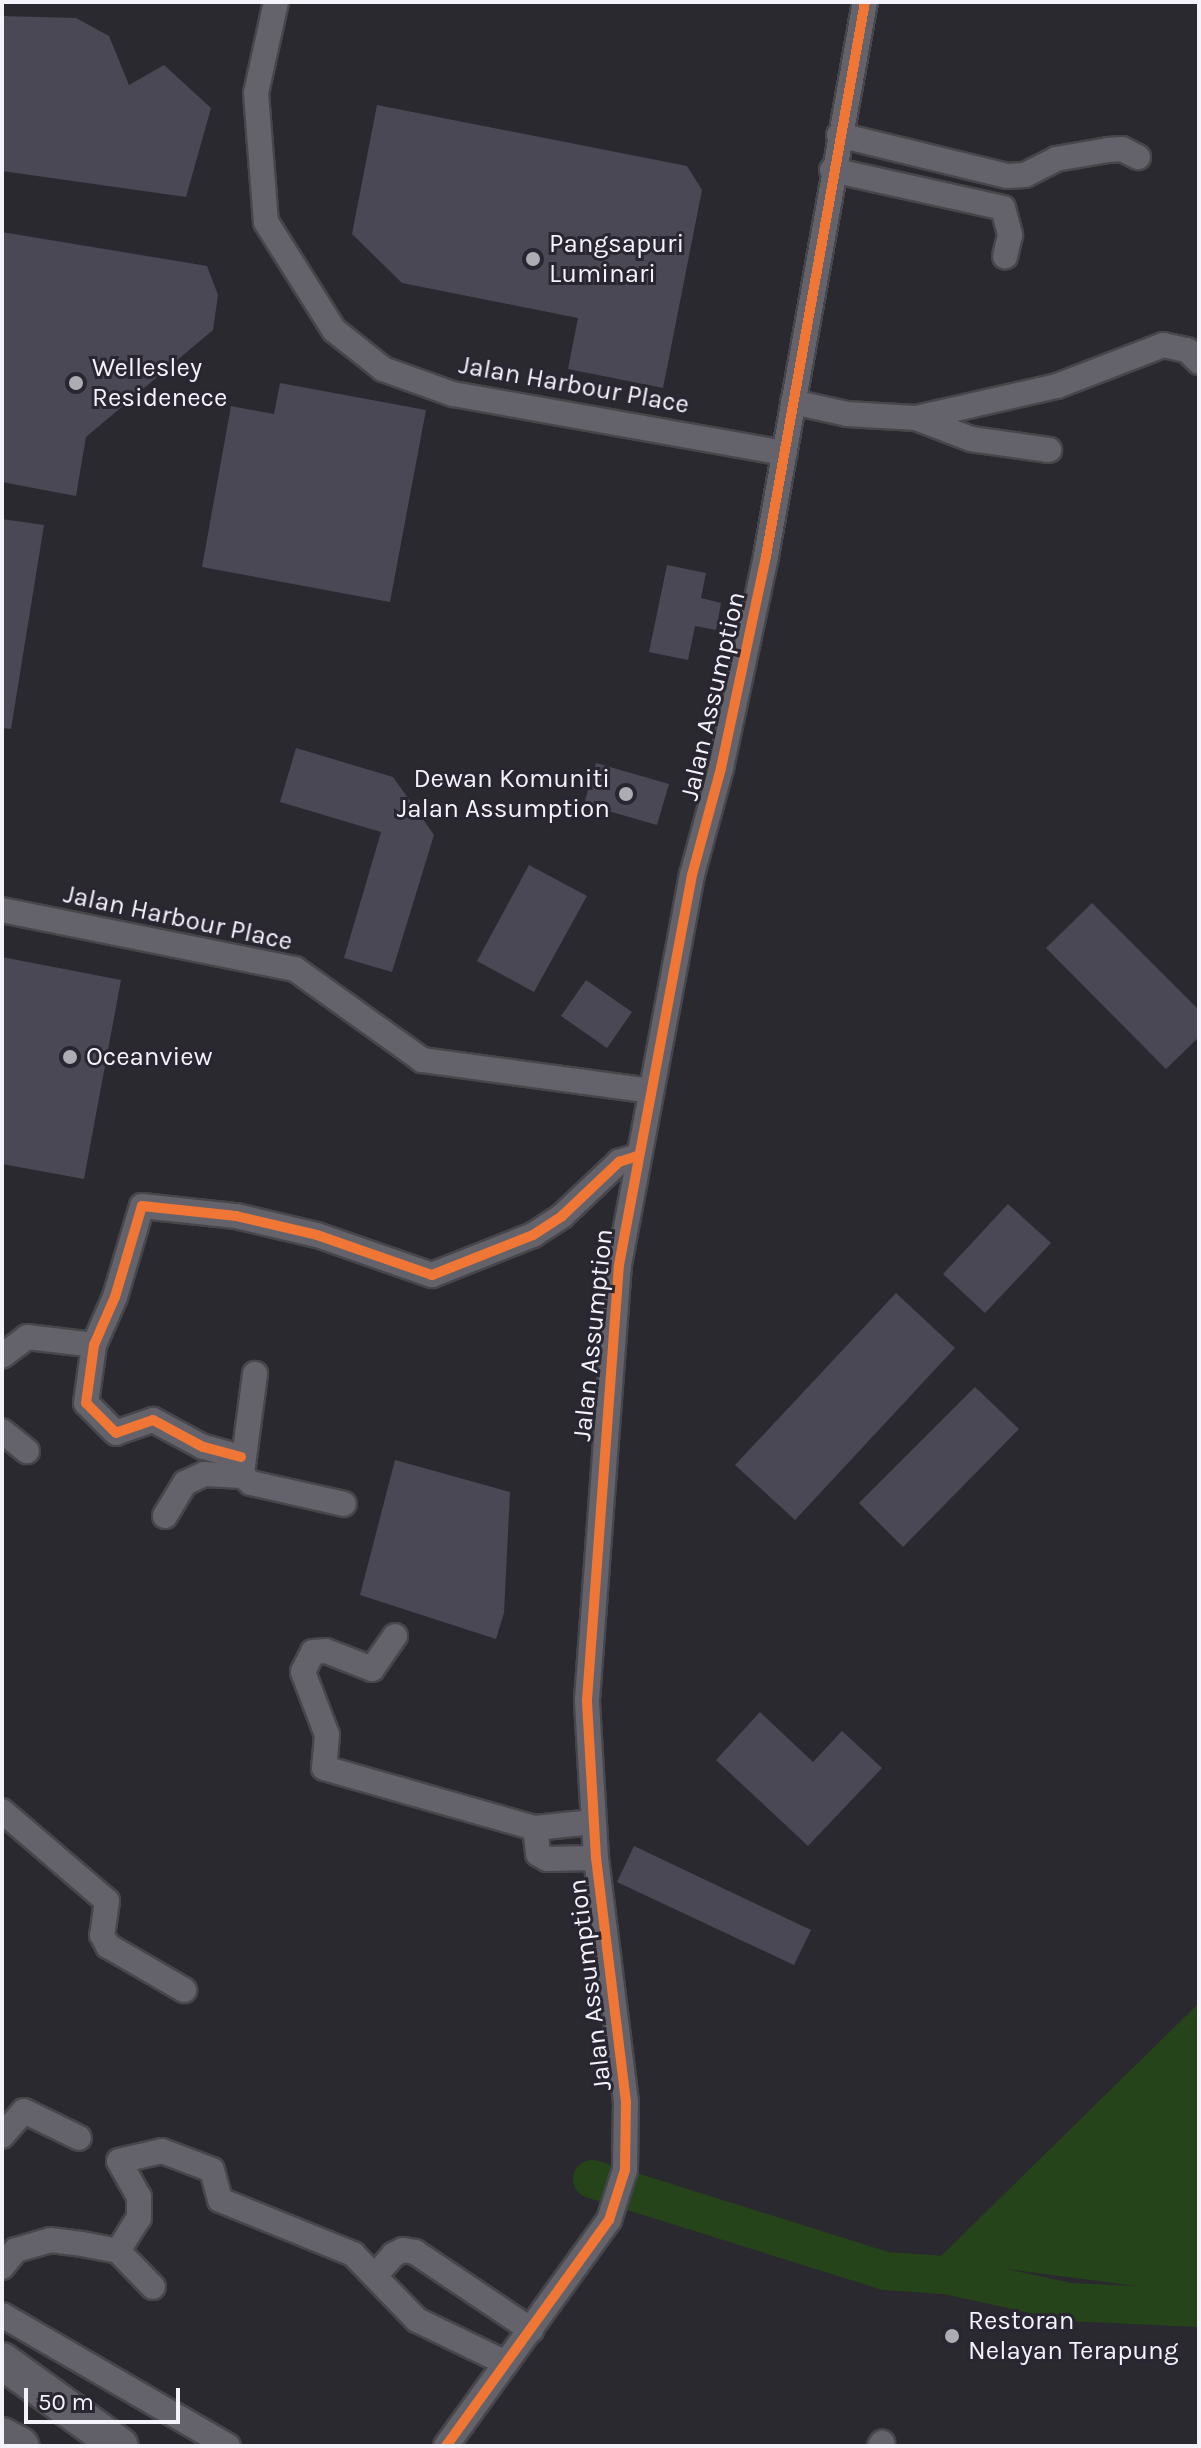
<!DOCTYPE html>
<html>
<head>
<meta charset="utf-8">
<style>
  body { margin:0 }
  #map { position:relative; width:1201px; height:2448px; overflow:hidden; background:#2a292f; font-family:Karla,sans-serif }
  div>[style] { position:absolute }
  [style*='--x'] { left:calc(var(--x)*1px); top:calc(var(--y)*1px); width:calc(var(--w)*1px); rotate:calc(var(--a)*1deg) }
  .water>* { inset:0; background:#26441a }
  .river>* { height:38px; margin:-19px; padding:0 19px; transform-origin:19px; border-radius:19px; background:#26441a }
  .building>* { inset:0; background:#4a4854 }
  .roads { filter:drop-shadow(2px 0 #47464b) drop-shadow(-2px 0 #47464b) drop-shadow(0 2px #47464b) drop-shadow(0 -2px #47464b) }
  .minor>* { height:24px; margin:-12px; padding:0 12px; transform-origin:12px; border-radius:12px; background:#64626a }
  .highway>* { height:36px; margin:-18px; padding:0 18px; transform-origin:18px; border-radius:18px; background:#615f67 }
  .cycleway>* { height:10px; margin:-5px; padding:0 5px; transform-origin:5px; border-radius:5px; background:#f07635 }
  .dots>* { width:22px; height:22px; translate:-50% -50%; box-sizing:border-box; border:4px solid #292632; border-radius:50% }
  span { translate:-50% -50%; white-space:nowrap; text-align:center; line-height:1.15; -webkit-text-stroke:6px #292632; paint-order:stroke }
  .poi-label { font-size:26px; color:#f4f2fa }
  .left { translate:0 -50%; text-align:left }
  .right { translate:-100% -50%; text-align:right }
  .street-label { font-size:26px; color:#f4f2fa }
  .frame { position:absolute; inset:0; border:4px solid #f4f2fa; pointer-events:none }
  .scale { position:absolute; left:24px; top:2388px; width:156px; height:36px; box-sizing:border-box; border:4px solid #f4f2fa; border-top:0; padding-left:10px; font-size:24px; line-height:28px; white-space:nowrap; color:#f4f2fa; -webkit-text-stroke:6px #292632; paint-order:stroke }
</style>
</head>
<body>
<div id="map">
  <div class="water">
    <i style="clip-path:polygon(1199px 2003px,1199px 2294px,937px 2260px)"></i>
  </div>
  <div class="river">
    <i style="--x:592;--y:2179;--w:307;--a:17.4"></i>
    <i style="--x:885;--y:2271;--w:60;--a:3.8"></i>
    <i style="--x:945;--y:2275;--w:127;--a:12.3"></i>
    <i style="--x:1069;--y:2302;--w:130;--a:2.6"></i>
  </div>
  <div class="building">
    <i style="clip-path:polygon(2px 16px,76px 18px,109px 36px,129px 85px,164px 65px,211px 108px,186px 197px,2px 171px)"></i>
    <i style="clip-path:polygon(377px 105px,687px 166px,702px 190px,663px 388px,568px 369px,578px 318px,402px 283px,352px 234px)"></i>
    <i style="clip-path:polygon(2px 232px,207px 266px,218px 295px,213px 330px,86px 437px,76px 496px,2px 482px)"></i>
    <i style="clip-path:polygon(280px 383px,426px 410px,390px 602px,202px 567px,231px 406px,274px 414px)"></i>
    <i style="clip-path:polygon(2px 519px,44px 525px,11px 729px,2px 728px)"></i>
    <i style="clip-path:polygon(667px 565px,706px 573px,701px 598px,721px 603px,716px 630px,695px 626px,688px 660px,649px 652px)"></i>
    <i style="clip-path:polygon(296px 748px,393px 777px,434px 835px,392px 972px,344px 958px,381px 832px,280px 802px)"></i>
    <i style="clip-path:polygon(596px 763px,669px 784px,657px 825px,584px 804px)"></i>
    <i style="clip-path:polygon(529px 865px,587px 896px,534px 992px,477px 961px)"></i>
    <i style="clip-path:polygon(1092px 903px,1199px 1010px,1199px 1037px,1166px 1069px,1046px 948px)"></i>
    <i style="clip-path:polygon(2px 957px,121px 980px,84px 1179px,2px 1164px)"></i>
    <i style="clip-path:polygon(586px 980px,632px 1012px,607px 1048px,561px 1016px)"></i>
    <i style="clip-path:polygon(1008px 1204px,1051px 1243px,985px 1313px,943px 1274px)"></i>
    <i style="clip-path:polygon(896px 1293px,955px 1348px,795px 1520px,735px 1465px)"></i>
    <i style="clip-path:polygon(975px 1387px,1019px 1429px,903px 1547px,859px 1503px)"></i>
    <i style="clip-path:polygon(395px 1460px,510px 1492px,504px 1613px,496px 1639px,360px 1595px)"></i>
    <i style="clip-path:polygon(760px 1712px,813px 1762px,842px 1731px,882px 1768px,808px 1846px,716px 1760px)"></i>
    <i style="clip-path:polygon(634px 1846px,811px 1930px,794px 1965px,617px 1882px)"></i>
  </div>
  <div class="roads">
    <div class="minor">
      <i style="--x:276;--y:2;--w:93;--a:102.4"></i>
      <i style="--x:256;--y:93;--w:129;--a:85.6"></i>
      <i style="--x:266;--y:222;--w:128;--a:57.8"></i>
      <i style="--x:334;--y:330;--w:63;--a:38.5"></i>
      <i style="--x:383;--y:369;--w:74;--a:19.7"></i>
      <i style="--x:453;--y:394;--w:337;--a:10.1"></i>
      <i style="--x:839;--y:135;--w:173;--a:13.7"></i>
      <i style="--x:1007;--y:176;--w:18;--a:-3"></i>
      <i style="--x:1025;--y:175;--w:35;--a:-27"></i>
      <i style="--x:1056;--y:159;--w:53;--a:-9.8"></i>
      <i style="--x:1108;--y:150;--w:14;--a:-4"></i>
      <i style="--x:1122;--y:149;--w:18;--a:27"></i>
      <i style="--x:832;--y:170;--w:175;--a:12.5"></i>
      <i style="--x:1003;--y:208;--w:28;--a:75"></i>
      <i style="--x:1010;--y:235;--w:22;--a:103"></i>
      <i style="--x:793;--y:402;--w:55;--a:12.5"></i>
      <i style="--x:847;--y:414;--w:69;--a:3.3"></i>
      <i style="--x:916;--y:418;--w:145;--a:-12.8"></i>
      <i style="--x:1057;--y:386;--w:114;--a:-21.1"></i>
      <i style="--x:1163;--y:345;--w:25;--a:12"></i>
      <i style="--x:1187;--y:350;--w:17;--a:45"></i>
      <i style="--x:916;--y:418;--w:59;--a:20.9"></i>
      <i style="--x:971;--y:439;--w:79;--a:8"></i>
      <i style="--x:2;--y:910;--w:299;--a:11.4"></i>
      <i style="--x:295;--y:969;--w:156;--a:35.6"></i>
      <i style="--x:422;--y:1060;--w:230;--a:7.7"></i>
      <i style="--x:2;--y:1356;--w:31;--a:-37"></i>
      <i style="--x:27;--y:1337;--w:67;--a:6.8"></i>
      <i style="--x:2;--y:1431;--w:32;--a:39"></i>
      <i style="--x:241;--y:1457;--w:39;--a:-165"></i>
      <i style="--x:203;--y:1447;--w:57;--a:-151.6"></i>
      <i style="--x:153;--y:1420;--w:39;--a:161"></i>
      <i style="--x:116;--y:1433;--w:42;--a:-135"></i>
      <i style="--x:86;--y:1403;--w:59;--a:-82.1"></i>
      <i style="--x:94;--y:1345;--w:52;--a:-66.4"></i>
      <i style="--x:115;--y:1297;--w:95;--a:-73.5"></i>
      <i style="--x:142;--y:1206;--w:95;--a:6.1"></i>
      <i style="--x:236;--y:1216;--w:83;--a:13.2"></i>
      <i style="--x:317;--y:1235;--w:122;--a:19.2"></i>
      <i style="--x:432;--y:1275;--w:109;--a:-21.6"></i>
      <i style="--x:533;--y:1235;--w:35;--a:-33"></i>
      <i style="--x:562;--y:1216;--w:79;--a:-43.5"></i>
      <i style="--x:619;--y:1162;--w:20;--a:-18"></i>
      <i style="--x:242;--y:1473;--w:100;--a:-82.5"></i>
      <i style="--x:165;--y:1516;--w:39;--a:-59"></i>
      <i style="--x:185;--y:1483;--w:21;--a:-25"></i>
      <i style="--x:204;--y:1474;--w:39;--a:3"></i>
      <i style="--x:243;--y:1476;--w:11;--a:41"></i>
      <i style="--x:251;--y:1483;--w:95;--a:12.7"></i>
      <i style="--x:395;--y:1636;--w:40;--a:124.9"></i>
      <i style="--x:372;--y:1669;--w:49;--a:-158.6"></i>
      <i style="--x:326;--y:1651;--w:13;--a:176"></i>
      <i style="--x:313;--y:1652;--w:22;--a:117"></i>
      <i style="--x:303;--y:1672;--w:67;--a:69.1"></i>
      <i style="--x:327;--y:1735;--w:33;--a:95"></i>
      <i style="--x:324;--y:1768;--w:219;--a:15.9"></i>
      <i style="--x:535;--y:1828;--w:58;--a:-5.9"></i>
      <i style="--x:2;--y:1811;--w:138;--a:40.6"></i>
      <i style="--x:107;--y:1901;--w:34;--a:98"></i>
      <i style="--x:102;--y:1935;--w:13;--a:61"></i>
      <i style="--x:108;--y:1946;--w:88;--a:30.1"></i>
      <i style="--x:535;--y:1828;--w:26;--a:83"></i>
      <i style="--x:538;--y:1854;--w:10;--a:29"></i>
      <i style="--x:547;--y:1859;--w:49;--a:-1.2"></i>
      <i style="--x:2;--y:2136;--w:33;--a:-49"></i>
      <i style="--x:24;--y:2111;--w:61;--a:26.1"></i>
      <i style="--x:118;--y:2251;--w:39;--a:-58"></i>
      <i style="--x:139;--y:2218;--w:21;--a:-90"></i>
      <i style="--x:139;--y:2197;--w:41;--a:-119.1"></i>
      <i style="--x:119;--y:2161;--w:44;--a:-13.1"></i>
      <i style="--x:162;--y:2151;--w:53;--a:20.8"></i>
      <i style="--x:212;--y:2170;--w:31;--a:75"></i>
      <i style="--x:220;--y:2200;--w:144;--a:22.1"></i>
      <i style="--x:353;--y:2254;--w:92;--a:45.9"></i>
      <i style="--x:417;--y:2320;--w:99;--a:25.8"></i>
      <i style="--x:2;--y:2267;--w:22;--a:-51"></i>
      <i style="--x:16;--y:2250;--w:35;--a:-16"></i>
      <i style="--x:50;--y:2240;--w:32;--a:7"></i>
      <i style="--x:82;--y:2244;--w:37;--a:11"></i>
      <i style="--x:118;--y:2251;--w:50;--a:45.8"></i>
      <i style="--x:375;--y:2276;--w:28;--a:-49"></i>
      <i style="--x:393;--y:2255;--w:11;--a:-27"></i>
      <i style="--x:403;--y:2250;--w:12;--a:9"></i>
      <i style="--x:415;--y:2252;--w:140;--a:33.9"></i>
      <i style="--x:2;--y:2315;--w:261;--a:30.1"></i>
      <i style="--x:446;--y:2446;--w:279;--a:-54.2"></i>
      <i style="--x:609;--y:2220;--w:52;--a:-72.3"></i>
      <i style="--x:625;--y:2170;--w:68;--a:-89.2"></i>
      <i style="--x:626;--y:2102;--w:246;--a:-97"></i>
      <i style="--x:596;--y:1858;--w:158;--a:-93.3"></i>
      <i style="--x:587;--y:1700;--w:436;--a:-85.8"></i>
      <i style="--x:619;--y:1265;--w:397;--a:-79.4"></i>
      <i style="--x:692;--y:875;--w:111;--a:-74.8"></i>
      <i style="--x:721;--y:768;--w:217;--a:-78"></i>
      <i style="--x:766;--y:556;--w:563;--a:-79.87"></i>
      <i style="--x:880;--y:2446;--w:4;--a:-56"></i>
    </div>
    <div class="highway">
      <i style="--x:2;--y:2361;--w:145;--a:35.8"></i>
      <i style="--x:2;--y:2436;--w:21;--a:28"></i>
    </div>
  </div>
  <div class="cycleway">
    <i style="--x:241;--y:1457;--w:39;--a:-165"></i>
    <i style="--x:203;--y:1447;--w:57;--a:-151.6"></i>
    <i style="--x:153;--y:1420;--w:39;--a:161"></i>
    <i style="--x:116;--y:1433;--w:42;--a:-135"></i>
    <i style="--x:86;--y:1403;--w:59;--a:-82.1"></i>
    <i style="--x:94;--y:1345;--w:52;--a:-66.4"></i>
    <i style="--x:115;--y:1297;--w:95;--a:-73.5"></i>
    <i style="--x:142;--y:1206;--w:95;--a:6.1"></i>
    <i style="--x:236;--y:1216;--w:83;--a:13.2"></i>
    <i style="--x:317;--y:1235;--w:122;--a:19.2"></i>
    <i style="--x:432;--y:1275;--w:109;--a:-21.6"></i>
    <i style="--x:533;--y:1235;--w:35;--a:-33"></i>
    <i style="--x:562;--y:1216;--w:79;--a:-43.5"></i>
    <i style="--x:619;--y:1162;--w:20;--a:-18"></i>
    <i style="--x:446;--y:2446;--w:279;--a:-54.2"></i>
    <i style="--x:609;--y:2220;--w:52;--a:-72.3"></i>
    <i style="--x:625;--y:2170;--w:68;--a:-89.2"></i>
    <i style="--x:626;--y:2102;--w:246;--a:-97"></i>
    <i style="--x:596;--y:1858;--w:158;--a:-93.3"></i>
    <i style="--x:587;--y:1700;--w:436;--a:-85.8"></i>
    <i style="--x:619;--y:1265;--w:397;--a:-79.4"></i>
    <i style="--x:692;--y:875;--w:111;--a:-74.8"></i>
    <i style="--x:721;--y:768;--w:217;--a:-78"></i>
    <i style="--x:766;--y:556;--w:563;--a:-79.87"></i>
  </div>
  <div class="dots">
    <i style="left:533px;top:259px;background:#adacb3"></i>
    <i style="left:76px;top:383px;background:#adacb3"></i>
    <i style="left:626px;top:794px;background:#adacb3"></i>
    <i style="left:70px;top:1057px;background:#adacb3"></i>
    <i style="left:952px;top:2336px;background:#adacb3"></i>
  </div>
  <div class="poi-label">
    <span class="left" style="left:549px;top:259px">Pangsapuri<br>Luminari</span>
    <span class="left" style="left:92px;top:383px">Wellesley<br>Residenece</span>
    <span class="right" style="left:610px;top:794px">Dewan Komuniti<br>Jalan Assumption</span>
    <span class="left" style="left:86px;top:1057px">Oceanview</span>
    <span class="left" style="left:968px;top:2336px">Restoran<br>Nelayan Terapung</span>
  </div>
  <div class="street-label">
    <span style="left:574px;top:385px;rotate:10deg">Jalan Harbour Place</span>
    <span style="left:713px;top:696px;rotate:-77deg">Jalan Assumption</span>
    <span style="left:178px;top:918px;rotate:12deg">Jalan Harbour Place</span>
    <span style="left:593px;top:1335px;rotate:-84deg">Jalan Assumption</span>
    <span style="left:590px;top:1985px;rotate:-97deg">Jalan Assumption</span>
  </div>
  <div class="frame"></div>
  <div class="scale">50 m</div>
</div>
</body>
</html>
